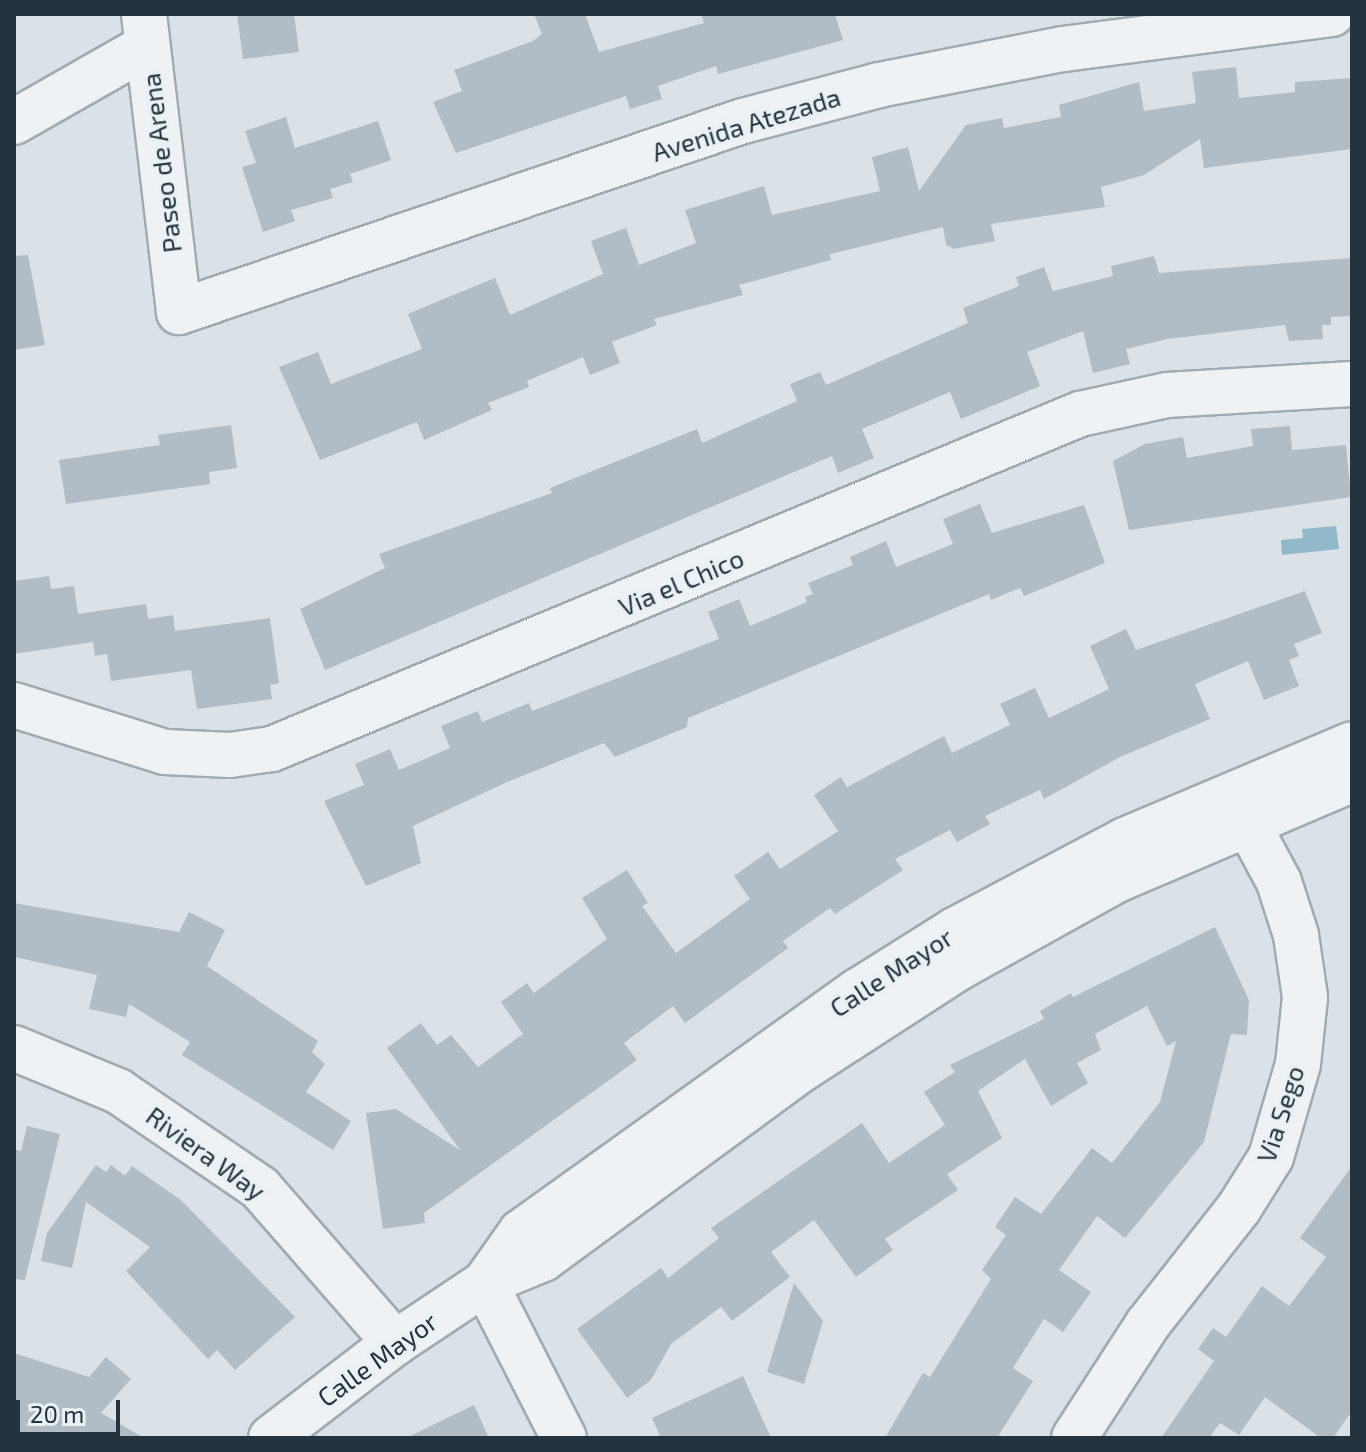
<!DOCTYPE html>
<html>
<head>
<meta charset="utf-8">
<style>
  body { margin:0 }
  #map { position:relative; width:1366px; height:1452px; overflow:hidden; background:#dbe2e7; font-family:"Exo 2",sans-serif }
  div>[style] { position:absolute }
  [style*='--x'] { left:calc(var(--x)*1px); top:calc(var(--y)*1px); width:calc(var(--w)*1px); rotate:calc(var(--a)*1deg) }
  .water>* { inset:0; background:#92b9ca }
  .building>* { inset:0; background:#b2bcc4 }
  .roads { filter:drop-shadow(2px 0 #a0aab1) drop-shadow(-2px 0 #a0aab1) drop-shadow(0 2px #a0aab1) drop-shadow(0 -2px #a0aab1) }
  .minor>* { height:44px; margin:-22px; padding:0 22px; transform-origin:22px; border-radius:22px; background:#eef2f5 }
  span { translate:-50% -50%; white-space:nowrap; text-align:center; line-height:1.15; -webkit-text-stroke:7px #eaf1f4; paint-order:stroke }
  .street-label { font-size:26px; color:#24333d }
  .frame { position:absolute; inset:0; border:16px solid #24333d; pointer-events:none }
  .scale { position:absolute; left:16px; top:1400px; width:104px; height:36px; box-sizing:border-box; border:4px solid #24333d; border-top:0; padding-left:10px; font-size:24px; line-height:28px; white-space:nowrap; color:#24333d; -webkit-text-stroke:6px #eaf1f4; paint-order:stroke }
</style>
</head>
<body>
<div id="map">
  <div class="water">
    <i style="clip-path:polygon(1336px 526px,1339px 549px,1282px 555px,1281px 540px,1303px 538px,1302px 529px)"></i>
  </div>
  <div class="building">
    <i style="clip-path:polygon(237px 14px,294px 14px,299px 52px,243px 59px)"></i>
    <i style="clip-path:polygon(534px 14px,585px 14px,599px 52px,704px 23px,701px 14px,835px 14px,843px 40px,718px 74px,716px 66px,658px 86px,662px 99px,630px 109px,626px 96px,456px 153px,433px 102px,462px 91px,454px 70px,533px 41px,542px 34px)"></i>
    <i style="clip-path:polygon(1236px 67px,1239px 98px,1295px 92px,1295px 82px,1352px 78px,1352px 149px,1204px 168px,1200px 139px,1144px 175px,1101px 187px,1105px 207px,991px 224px,995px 241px,954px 249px,946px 245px,943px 227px,830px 254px,831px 260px,739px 285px,743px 295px,654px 319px,657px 325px,612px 342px,620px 363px,590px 375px,583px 357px,527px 381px,529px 387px,488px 403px,492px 410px,424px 440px,417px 422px,320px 460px,279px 367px,318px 352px,331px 384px,422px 349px,408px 314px,446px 298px,495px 278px,510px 315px,603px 274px,591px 241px,626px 228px,639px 265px,696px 243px,685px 210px,764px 186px,772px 215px,880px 191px,872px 157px,908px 147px,919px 191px,966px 125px,1002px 118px,1004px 128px,1061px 117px,1059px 105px,1139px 82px,1144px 111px,1196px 103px,1192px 72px)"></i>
    <i style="clip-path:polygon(286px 117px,295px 148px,378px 121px,391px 160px,350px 174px,353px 182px,330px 189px,333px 198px,291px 210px,295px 221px,263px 232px,242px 167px,256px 163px,245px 131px)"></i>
    <i style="clip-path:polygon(28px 255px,45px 345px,14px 350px,14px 256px)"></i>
    <i style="clip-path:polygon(1154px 256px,1159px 273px,1352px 258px,1352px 316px,1331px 317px,1331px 325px,1322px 325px,1323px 339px,1289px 341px,1285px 325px,1167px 339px,1126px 349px,1130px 364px,1093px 373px,1083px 331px,1027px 352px,1040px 386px,961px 419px,950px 392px,862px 429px,874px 458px,838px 473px,832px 456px,325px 670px,300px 609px,385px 568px,379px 554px,552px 493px,550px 488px,697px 429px,702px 443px,797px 401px,790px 384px,820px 372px,826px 385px,968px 323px,963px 308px,1019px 286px,1016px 277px,1044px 267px,1053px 291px,1113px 276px,1111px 266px)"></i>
    <i style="clip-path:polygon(231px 425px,237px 468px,209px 472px,210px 484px,66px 504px,59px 460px,160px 445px,158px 435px)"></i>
    <i style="clip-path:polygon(1290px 426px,1292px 450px,1346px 445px,1351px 497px,1129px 530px,1113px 461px,1145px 444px,1183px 437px,1187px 458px,1253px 446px,1251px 429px)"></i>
    <i style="clip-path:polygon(980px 504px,992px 533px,1084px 505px,1105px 563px,1024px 596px,1020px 588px,991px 600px,989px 594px,688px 718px,687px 727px,615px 757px,604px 743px,505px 783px,413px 826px,421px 863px,366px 886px,324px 801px,364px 785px,355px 764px,390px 749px,399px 770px,450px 748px,441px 726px,478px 711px,482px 722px,529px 703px,532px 711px,719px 639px,708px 612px,739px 599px,750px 626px,807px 602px,805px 597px,813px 594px,808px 583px,853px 565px,850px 557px,886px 541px,896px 567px,953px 544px,943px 519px)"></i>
    <i style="clip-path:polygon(49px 576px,51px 589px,74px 586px,78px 614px,146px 604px,148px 619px,173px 615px,175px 631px,270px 618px,279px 683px,270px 685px,272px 699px,197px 709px,191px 670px,111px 681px,107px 654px,95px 656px,93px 642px,14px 654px,14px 581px)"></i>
    <i style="clip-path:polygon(1305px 591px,1322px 633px,1294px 644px,1299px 656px,1289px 660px,1299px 686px,1264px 700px,1248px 661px,1195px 684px,1210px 719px,1120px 757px,1044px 799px,1040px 790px,985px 816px,990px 824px,957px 842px,950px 830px,895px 859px,903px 870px,835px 914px,830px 908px,783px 941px,788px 948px,685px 1023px,673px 1006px,624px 1043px,637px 1060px,424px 1213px,425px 1223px,383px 1229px,366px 1113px,396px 1109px,460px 1150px,387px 1048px,421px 1023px,437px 1045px,451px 1035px,478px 1067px,523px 1034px,501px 1002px,527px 983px,534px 993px,607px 939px,582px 898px,627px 870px,648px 903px,642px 906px,676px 953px,750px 899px,734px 876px,768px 852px,780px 869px,838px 831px,814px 795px,841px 777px,847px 787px,944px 736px,952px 753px,1010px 725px,1000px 704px,1035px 688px,1049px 718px,1109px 689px,1090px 646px,1126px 629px,1136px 650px)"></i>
    <i style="clip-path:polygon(14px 903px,179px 932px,189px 912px,225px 930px,207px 966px,318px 1041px,312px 1052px,325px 1064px,306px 1092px,351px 1121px,333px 1150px,182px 1055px,190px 1042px,129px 1004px,126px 1017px,89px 1009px,97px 975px,14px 957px)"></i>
    <i style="clip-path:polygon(1215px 927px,1249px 1000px,1247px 1035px,1231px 1034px,1204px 1142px,1125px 1238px,1097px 1216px,1059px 1270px,1091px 1292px,1063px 1332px,1044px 1319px,1013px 1368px,1033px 1381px,997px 1438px,885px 1438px,923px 1373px,930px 1377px,991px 1279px,982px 1270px,1006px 1235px,995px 1227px,1015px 1197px,1041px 1214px,1092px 1148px,1112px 1163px,1160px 1102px,1176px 1041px,1167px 1046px,1147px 1006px,1095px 1034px,1101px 1050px,1077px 1063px,1088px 1083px,1051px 1106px,1025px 1059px,978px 1091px,1002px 1138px,947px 1174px,958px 1190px,885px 1239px,893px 1250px,856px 1277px,814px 1220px,771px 1252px,790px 1277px,732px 1321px,721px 1307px,671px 1344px,651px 1380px,627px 1398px,577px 1329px,661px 1268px,668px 1278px,719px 1238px,711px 1228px,862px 1123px,889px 1163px,945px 1125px,924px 1092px,955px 1072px,950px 1065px,1044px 1019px,1040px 1011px,1071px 993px,1073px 997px)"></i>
    <i style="clip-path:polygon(27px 1126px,60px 1134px,25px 1280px,14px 1279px,14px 1149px,21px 1151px)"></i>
    <i style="clip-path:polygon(96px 1165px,106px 1172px,111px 1165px,125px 1176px,132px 1166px,181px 1200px,295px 1317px,235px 1370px,217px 1350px,208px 1359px,126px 1271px,150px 1247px,86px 1202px,72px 1268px,41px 1261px,47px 1233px)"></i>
    <i style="clip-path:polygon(1352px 1166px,1352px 1411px,1333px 1438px,1321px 1438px,1265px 1397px,1239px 1435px,1220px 1423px,1209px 1438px,1161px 1438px,1214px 1361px,1198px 1349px,1213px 1328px,1226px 1337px,1262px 1286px,1289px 1306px,1326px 1257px,1300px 1238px)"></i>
    <i style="clip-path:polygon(794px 1283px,823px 1321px,804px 1384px,767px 1372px)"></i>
    <i style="clip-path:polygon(14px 1353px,89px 1377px,106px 1357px,131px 1379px,101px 1413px,144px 1438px,14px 1438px)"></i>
    <i style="clip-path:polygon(743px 1376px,771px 1438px,661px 1438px,652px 1418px)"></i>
    <i style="clip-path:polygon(474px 1405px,489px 1438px,406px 1438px)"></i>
  </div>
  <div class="roads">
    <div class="minor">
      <i style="--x:144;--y:14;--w:300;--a:83.3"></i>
      <i style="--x:179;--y:312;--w:595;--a:-18.71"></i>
      <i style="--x:743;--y:121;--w:141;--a:-14.8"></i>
      <i style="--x:879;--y:85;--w:187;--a:-11.1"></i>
      <i style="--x:1063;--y:49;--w:271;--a:-7.4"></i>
      <i style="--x:14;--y:122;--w:153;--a:-29.7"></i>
      <i style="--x:14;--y:705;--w:158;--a:17.3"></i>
      <i style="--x:165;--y:752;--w:65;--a:2.6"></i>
      <i style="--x:230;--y:755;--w:42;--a:-8.1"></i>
      <i style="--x:272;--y:749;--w:875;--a:-22.52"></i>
      <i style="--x:1080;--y:414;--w:89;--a:-12.3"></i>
      <i style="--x:1167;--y:395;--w:185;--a:-3.4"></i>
      <i style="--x:14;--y:1048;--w:113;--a:22.5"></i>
      <i style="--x:118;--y:1091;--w:172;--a:34.3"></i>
      <i style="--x:260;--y:1188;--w:206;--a:48.9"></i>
      <i style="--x:485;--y:1283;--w:62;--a:-54.8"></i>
      <i style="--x:521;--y:1232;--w:414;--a:-35.6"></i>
      <i style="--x:858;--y:991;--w:115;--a:-32.2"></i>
      <i style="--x:955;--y:930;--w:192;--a:-27.9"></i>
      <i style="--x:1125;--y:840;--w:246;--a:-22.9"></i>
      <i style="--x:485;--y:1283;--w:174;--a:63"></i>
      <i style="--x:271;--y:1438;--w:156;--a:-37.5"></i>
      <i style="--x:395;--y:1343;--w:108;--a:-33.7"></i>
      <i style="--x:485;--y:1283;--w:63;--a:-22.5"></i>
      <i style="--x:543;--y:1259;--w:321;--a:-36.3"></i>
      <i style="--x:802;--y:1069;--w:186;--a:-32.9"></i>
      <i style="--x:958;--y:968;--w:182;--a:-29"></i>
      <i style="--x:1117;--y:880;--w:255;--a:-23.1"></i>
      <i style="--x:1074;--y:1438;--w:135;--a:-57.1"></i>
      <i style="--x:1147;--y:1325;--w:149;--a:-51.8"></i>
      <i style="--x:1239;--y:1208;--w:60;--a:-57.9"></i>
      <i style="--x:1271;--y:1157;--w:97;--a:-73.8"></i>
      <i style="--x:1298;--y:1064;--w:67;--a:-84"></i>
      <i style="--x:1305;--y:997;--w:63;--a:-98.3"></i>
      <i style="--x:1296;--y:935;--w:56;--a:-107.8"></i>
      <i style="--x:1279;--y:882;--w:98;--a:-118.1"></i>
    </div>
  </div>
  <div class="street-label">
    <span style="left:746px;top:124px;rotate:-17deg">Avenida Atezada</span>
    <span style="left:161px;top:163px;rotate:-97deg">Paseo de Arena</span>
    <span style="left:681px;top:582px;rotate:-23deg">Via el Chico</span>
    <span style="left:891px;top:972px;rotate:-33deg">Calle Mayor</span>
    <span style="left:1280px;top:1114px;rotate:-72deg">Via Sego</span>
    <span style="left:206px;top:1153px;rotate:36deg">Riviera Way</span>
    <span style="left:377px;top:1359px;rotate:-36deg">Calle Mayor</span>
  </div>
  <div class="frame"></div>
  <div class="scale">20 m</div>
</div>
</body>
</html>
